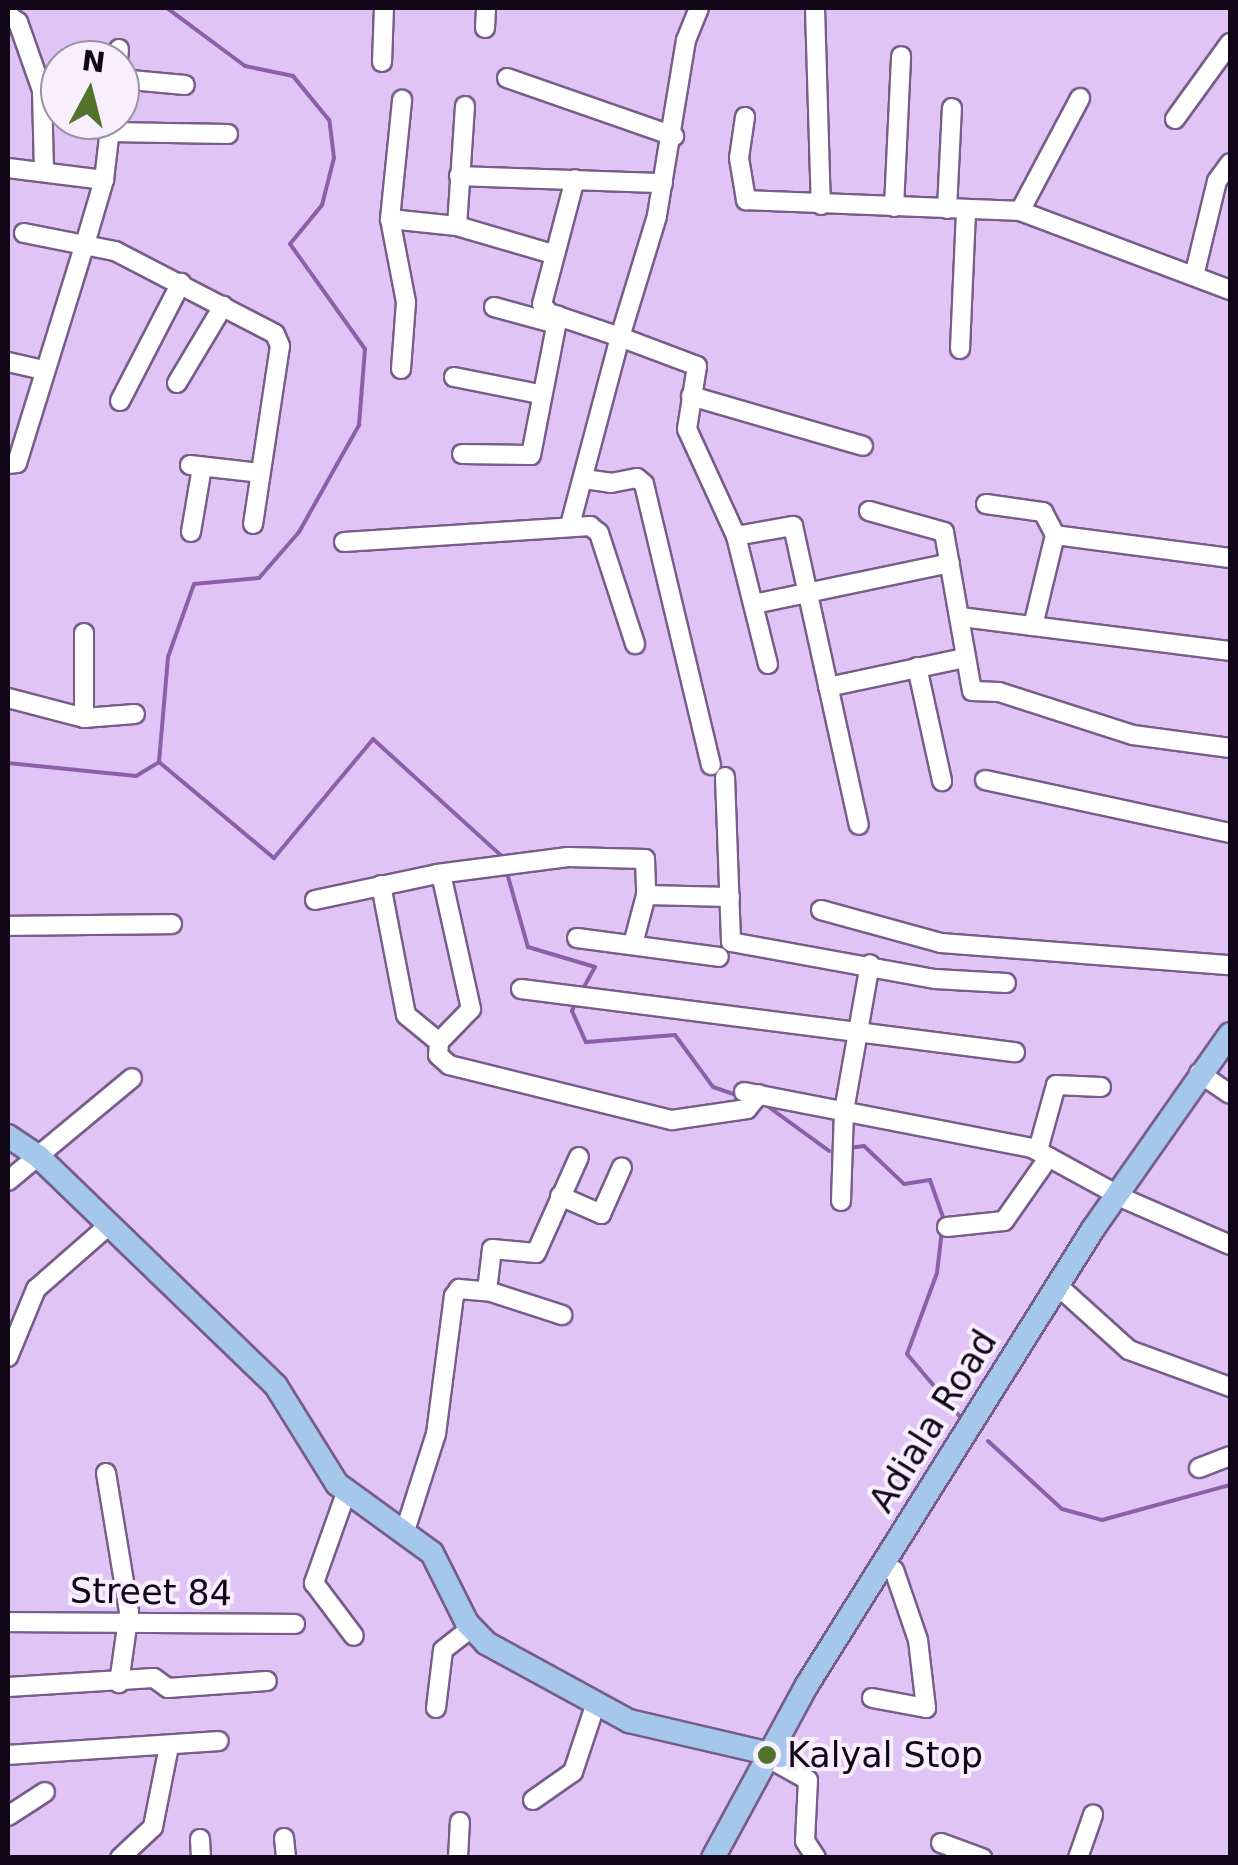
<!DOCTYPE html>
<html>
<head>
<meta charset="utf-8">
<style>
  body { margin:0 }
  #map { position:relative; width:1238px; height:1865px; overflow:hidden; background:#e1c4f6; font-family:"DejaVu Sans",sans-serif }
  div>[style] { position:absolute }
  [style*='--x'] { left:calc(var(--x)*1px); top:calc(var(--y)*1px); width:calc(var(--w)*1px); rotate:calc(var(--a)*1deg) }
  .stream>* { height:4px; margin:-2px; padding:0 2px; transform-origin:2px; border-radius:2px; background:#8c5fa8 }
  .roads { filter:drop-shadow(2px 0 #775d89) drop-shadow(-2px 0 #775d89) drop-shadow(0 2px #775d89) drop-shadow(0 -2px #775d89) }
  .minor>* { height:18px; margin:-9px; padding:0 9px; transform-origin:9px; border-radius:9px; background:#fff }
  .major>* { height:22px; margin:-11px; padding:0 11px; transform-origin:11px; border-radius:11px; background:#a4c7eb }
  .dots>* { width:28px; height:28px; translate:-50% -50%; box-sizing:border-box; border:5px solid #f7eefe; border-radius:50% }
  span { translate:-50% -50%; white-space:nowrap; text-align:center; line-height:1.15; -webkit-text-stroke:8px #f7eefe; paint-order:stroke }
  .street-label { font-size:35px; color:#100617 }
  .poi-label { font-size:35px; color:#100617 }
  .left { translate:0 -50%; text-align:left }
  .frame { position:absolute; inset:0; border:10px solid #100617; pointer-events:none }
  .north { position:absolute; left:40px; top:40px; width:100px; height:100px; box-sizing:border-box; background:#f7eefe; border:2px solid #9b91a2; border-radius:50%; rotate:7deg; font-size:28px; font-weight:700; line-height:40px; text-align:center; color:#100617 }
  .north::after { content:''; display:block; margin:auto; width:35px; height:45px; background:#51732c; clip-path:polygon(50% 0,100% 100%,50% 72%,0 100%) }
</style>
</head>
<body>
<div id="map">
  <div class="stream">
    <i style="--x:159;--y:762;--w:150;--a:39.9"></i>
    <i style="--x:274;--y:858;--w:155;--a:-50.2"></i>
    <i style="--x:373;--y:739;--w:177;--a:42.3"></i>
    <i style="--x:8;--y:763;--w:129;--a:5.8"></i>
    <i style="--x:136;--y:776;--w:27;--a:-31"></i>
    <i style="--x:159;--y:762;--w:105;--a:-85.1"></i>
    <i style="--x:168;--y:657;--w:77;--a:-70.4"></i>
    <i style="--x:194;--y:584;--w:65;--a:-5.3"></i>
    <i style="--x:259;--y:578;--w:61;--a:-49"></i>
    <i style="--x:299;--y:532;--w:123;--a:-60.7"></i>
    <i style="--x:359;--y:425;--w:76;--a:-85.5"></i>
    <i style="--x:365;--y:349;--w:129;--a:-125.5"></i>
    <i style="--x:290;--y:244;--w:50;--a:-50.6"></i>
    <i style="--x:322;--y:205;--w:49;--a:-75.7"></i>
    <i style="--x:334;--y:158;--w:38;--a:-97"></i>
    <i style="--x:329;--y:120;--w:57;--a:-129.3"></i>
    <i style="--x:293;--y:76;--w:49;--a:-168.2"></i>
    <i style="--x:245;--y:66;--w:97;--a:-143.4"></i>
    <i style="--x:507;--y:873;--w:77;--a:74.2"></i>
    <i style="--x:528;--y:947;--w:70;--a:16.6"></i>
    <i style="--x:595;--y:967;--w:23;--a:119"></i>
    <i style="--x:576;--y:1002;--w:10;--a:114"></i>
    <i style="--x:572;--y:1011;--w:34;--a:66"></i>
    <i style="--x:586;--y:1042;--w:89;--a:-4.5"></i>
    <i style="--x:675;--y:1035;--w:64;--a:53.8"></i>
    <i style="--x:713;--y:1087;--w:28;--a:19"></i>
    <i style="--x:766;--y:1105;--w:78;--a:36.1"></i>
    <i style="--x:849;--y:1148;--w:15;--a:-8"></i>
    <i style="--x:864;--y:1146;--w:55;--a:43.5"></i>
    <i style="--x:904;--y:1184;--w:26;--a:-9"></i>
    <i style="--x:930;--y:1180;--w:42;--a:70.7"></i>
    <i style="--x:942;--y:1230;--w:43;--a:96.6"></i>
    <i style="--x:937;--y:1273;--w:86;--a:110.3"></i>
    <i style="--x:907;--y:1354;--w:85;--a:49.8"></i>
    <i style="--x:988;--y:1441;--w:100;--a:42.6"></i>
    <i style="--x:1062;--y:1509;--w:41;--a:15.4"></i>
    <i style="--x:1102;--y:1520;--w:133;--a:-15.3"></i>
  </div>
  <div class="roads">
    <div class="minor">
      <i style="--x:699;--y:8;--w:35;--a:112"></i>
      <i style="--x:686;--y:40;--w:178;--a:99.4"></i>
      <i style="--x:657;--y:216;--w:127;--a:107"></i>
      <i style="--x:620;--y:337;--w:82;--a:20.6"></i>
      <i style="--x:697;--y:366;--w:64;--a:99"></i>
      <i style="--x:687;--y:429;--w:118;--a:65.4"></i>
      <i style="--x:736;--y:536;--w:132;--a:76"></i>
      <i style="--x:815;--y:8;--w:197;--a:88.3"></i>
      <i style="--x:8;--y:15;--w:12;--a:35"></i>
      <i style="--x:18;--y:22;--w:72;--a:70.6"></i>
      <i style="--x:42;--y:90;--w:82;--a:88.6"></i>
      <i style="--x:485;--y:28;--w:20;--a:-87"></i>
      <i style="--x:118;--y:60;--w:11;--a:-85"></i>
      <i style="--x:382;--y:62;--w:54;--a:-87.9"></i>
      <i style="--x:507;--y:78;--w:177;--a:19.2"></i>
      <i style="--x:120;--y:79;--w:65;--a:5.3"></i>
      <i style="--x:465;--y:106;--w:120;--a:93.8"></i>
      <i style="--x:457;--y:226;--w:100;--a:16.3"></i>
      <i style="--x:745;--y:117;--w:41;--a:98.3"></i>
      <i style="--x:739;--y:158;--w:43;--a:80.5"></i>
      <i style="--x:746;--y:200;--w:274;--a:2.3"></i>
      <i style="--x:1020;--y:211;--w:224;--a:20.6"></i>
      <i style="--x:1175;--y:119;--w:94;--a:-54.1"></i>
      <i style="--x:109;--y:132;--w:119;--a:1"></i>
      <i style="--x:8;--y:168;--w:97;--a:7.1"></i>
      <i style="--x:459;--y:176;--w:204;--a:2"></i>
      <i style="--x:894;--y:207;--w:151;--a:-87.3"></i>
      <i style="--x:947;--y:209;--w:101;--a:-87.2"></i>
      <i style="--x:1020;--y:211;--w:128;--a:-62"></i>
      <i style="--x:390;--y:219;--w:67;--a:6"></i>
      <i style="--x:24;--y:233;--w:93;--a:11.2"></i>
      <i style="--x:115;--y:251;--w:180;--a:27.4"></i>
      <i style="--x:275;--y:334;--w:13;--a:67"></i>
      <i style="--x:280;--y:346;--w:180;--a:98.6"></i>
      <i style="--x:1194;--y:276;--w:98;--a:-76.4"></i>
      <i style="--x:1217;--y:181;--w:22;--a:-54"></i>
      <i style="--x:494;--y:307;--w:64;--a:15.3"></i>
      <i style="--x:960;--y:349;--w:140;--a:-87.5"></i>
      <i style="--x:8;--y:362;--w:37;--a:13"></i>
      <i style="--x:401;--y:369;--w:67;--a:-85.7"></i>
      <i style="--x:406;--y:302;--w:85;--a:-100.9"></i>
      <i style="--x:390;--y:219;--w:120;--a:-84.2"></i>
      <i style="--x:454;--y:377;--w:87;--a:11.3"></i>
      <i style="--x:177;--y:383;--w:90;--a:-59.1"></i>
      <i style="--x:691;--y:396;--w:179;--a:16.2"></i>
      <i style="--x:120;--y:401;--w:133;--a:-62.7"></i>
      <i style="--x:462;--y:454;--w:69;--a:0.8"></i>
      <i style="--x:531;--y:455;--w:142;--a:-79"></i>
      <i style="--x:8;--y:464;--w:9;--a:-6"></i>
      <i style="--x:17;--y:463;--w:229;--a:-72.8"></i>
      <i style="--x:85;--y:244;--w:67;--a:-73.5"></i>
      <i style="--x:104;--y:180;--w:60;--a:-83.3"></i>
      <i style="--x:190;--y:465;--w:70;--a:6.5"></i>
      <i style="--x:584;--y:479;--w:27;--a:8"></i>
      <i style="--x:611;--y:483;--w:26;--a:-11"></i>
      <i style="--x:637;--y:478;--w:9;--a:41"></i>
      <i style="--x:644;--y:484;--w:289;--a:76.6"></i>
      <i style="--x:986;--y:504;--w:58;--a:8"></i>
      <i style="--x:1043;--y:512;--w:26;--a:62"></i>
      <i style="--x:869;--y:511;--w:78;--a:15.6"></i>
      <i style="--x:944;--y:532;--w:161;--a:80"></i>
      <i style="--x:972;--y:691;--w:27;--a:2"></i>
      <i style="--x:999;--y:692;--w:141;--a:17.8"></i>
      <i style="--x:1133;--y:735;--w:98;--a:7.6"></i>
      <i style="--x:570;--y:525;--w:195;--a:-75.1"></i>
      <i style="--x:620;--y:337;--w:75;--a:-161.3"></i>
      <i style="--x:549;--y:313;--w:11;--a:-128"></i>
      <i style="--x:542;--y:304;--w:129;--a:-75.2"></i>
      <i style="--x:191;--y:532;--w:66;--a:-80.4"></i>
      <i style="--x:736;--y:536;--w:58;--a:-10"></i>
      <i style="--x:793;--y:526;--w:306;--a:77.6"></i>
      <i style="--x:344;--y:542;--w:247;--a:-3.7"></i>
      <i style="--x:590;--y:526;--w:11;--a:38"></i>
      <i style="--x:599;--y:533;--w:117;--a:72"></i>
      <i style="--x:754;--y:604;--w:200;--a:-11.8"></i>
      <i style="--x:961;--y:617;--w:271;--a:7.2"></i>
      <i style="--x:1033;--y:626;--w:94;--a:-76.4"></i>
      <i style="--x:1055;--y:535;--w:177;--a:7.5"></i>
      <i style="--x:84;--y:633;--w:85;--a:90"></i>
      <i style="--x:917;--y:667;--w:117;--a:77.6"></i>
      <i style="--x:828;--y:687;--w:140;--a:-12"></i>
      <i style="--x:8;--y:698;--w:79;--a:14.7"></i>
      <i style="--x:84;--y:718;--w:51;--a:-4.5"></i>
      <i style="--x:725;--y:777;--w:165;--a:87.9"></i>
      <i style="--x:731;--y:942;--w:207;--a:10.3"></i>
      <i style="--x:935;--y:979;--w:71;--a:3.2"></i>
      <i style="--x:985;--y:780;--w:251;--a:12.2"></i>
      <i style="--x:381;--y:885;--w:132;--a:79.1"></i>
      <i style="--x:406;--y:1015;--w:43;--a:39.3"></i>
      <i style="--x:439;--y:1042;--w:13;--a:94"></i>
      <i style="--x:438;--y:1055;--w:15;--a:42"></i>
      <i style="--x:449;--y:1065;--w:230;--a:13.9"></i>
      <i style="--x:672;--y:1120;--w:76;--a:-8.3"></i>
      <i style="--x:747;--y:1109;--w:19;--a:-51"></i>
      <i style="--x:315;--y:900;--w:125;--a:-12"></i>
      <i style="--x:437;--y:874;--w:132;--a:-7.4"></i>
      <i style="--x:568;--y:857;--w:77;--a:1.5"></i>
      <i style="--x:645;--y:859;--w:36;--a:88"></i>
      <i style="--x:646;--y:895;--w:84;--a:1.4"></i>
      <i style="--x:821;--y:910;--w:124;--a:15.4"></i>
      <i style="--x:941;--y:943;--w:290;--a:4.4"></i>
      <i style="--x:8;--y:926;--w:164;--a:-0.7"></i>
      <i style="--x:577;--y:938;--w:143;--a:7.6"></i>
      <i style="--x:633;--y:944;--w:51;--a:-75.1"></i>
      <i style="--x:521;--y:989;--w:498;--a:7.3"></i>
      <i style="--x:439;--y:1042;--w:46;--a:-45.9"></i>
      <i style="--x:471;--y:1009;--w:138;--a:-102.5"></i>
      <i style="--x:1199;--y:1073;--w:37;--a:34"></i>
      <i style="--x:744;--y:1092;--w:293;--a:11"></i>
      <i style="--x:1032;--y:1148;--w:108;--a:28.7"></i>
      <i style="--x:1127;--y:1200;--w:112;--a:23.6"></i>
      <i style="--x:1038;--y:1150;--w:67;--a:-74.5"></i>
      <i style="--x:1056;--y:1085;--w:45;--a:2.5"></i>
      <i style="--x:8;--y:1181;--w:161;--a:-39.7"></i>
      <i style="--x:560;--y:1196;--w:45;--a:23.7"></i>
      <i style="--x:601;--y:1214;--w:51;--a:-65.9"></i>
      <i style="--x:841;--y:1201;--w:90;--a:-88.1"></i>
      <i style="--x:844;--y:1111;--w:149;--a:-80"></i>
      <i style="--x:947;--y:1227;--w:57;--a:-6"></i>
      <i style="--x:1004;--y:1221;--w:78;--a:-54.9"></i>
      <i style="--x:1057;--y:1285;--w:97;--a:42.1"></i>
      <i style="--x:1129;--y:1350;--w:108;--a:20.1"></i>
      <i style="--x:487;--y:1291;--w:42;--a:-83.2"></i>
      <i style="--x:492;--y:1249;--w:44;--a:5.2"></i>
      <i style="--x:536;--y:1253;--w:105;--a:-65.9"></i>
      <i style="--x:8;--y:1357;--w:74;--a:-67.6"></i>
      <i style="--x:36;--y:1289;--w:96;--a:-41.2"></i>
      <i style="--x:1199;--y:1468;--w:33;--a:-21"></i>
      <i style="--x:106;--y:1473;--w:141;--a:80.6"></i>
      <i style="--x:129;--y:1612;--w:72;--a:98"></i>
      <i style="--x:346;--y:1493;--w:96;--a:109.6"></i>
      <i style="--x:314;--y:1583;--w:66;--a:53"></i>
      <i style="--x:404;--y:1534;--w:105;--a:-72.3"></i>
      <i style="--x:436;--y:1434;--w:139;--a:-82.6"></i>
      <i style="--x:454;--y:1296;--w:9;--a:-54"></i>
      <i style="--x:459;--y:1289;--w:32;--a:5"></i>
      <i style="--x:491;--y:1292;--w:75;--a:17.9"></i>
      <i style="--x:8;--y:1622;--w:287;--a:0.4"></i>
      <i style="--x:8;--y:1687;--w:146;--a:-3.5"></i>
      <i style="--x:154;--y:1678;--w:17;--a:36"></i>
      <i style="--x:168;--y:1688;--w:99;--a:-4"></i>
      <i style="--x:872;--y:1698;--w:55;--a:10.5"></i>
      <i style="--x:926;--y:1708;--w:68;--a:-96.7"></i>
      <i style="--x:918;--y:1640;--w:74;--a:-108.9"></i>
      <i style="--x:436;--y:1708;--w:58;--a:-83.1"></i>
      <i style="--x:443;--y:1650;--w:36;--a:-38"></i>
      <i style="--x:8;--y:1755;--w:211;--a:-3.8"></i>
      <i style="--x:777;--y:1763;--w:35;--a:29"></i>
      <i style="--x:808;--y:1780;--w:61;--a:92.8"></i>
      <i style="--x:805;--y:1841;--w:20;--a:57"></i>
      <i style="--x:533;--y:1800;--w:49;--a:-35"></i>
      <i style="--x:573;--y:1772;--w:70;--a:-71.6"></i>
      <i style="--x:8;--y:1816;--w:44;--a:-33"></i>
      <i style="--x:284;--y:1838;--w:20;--a:84"></i>
      <i style="--x:200;--y:1839;--w:19;--a:87"></i>
      <i style="--x:941;--y:1843;--w:44;--a:20.1"></i>
      <i style="--x:120;--y:1858;--w:45;--a:-43.2"></i>
      <i style="--x:153;--y:1827;--w:83;--a:-78.8"></i>
      <i style="--x:458;--y:1858;--w:36;--a:-87"></i>
      <i style="--x:1078;--y:1858;--w:46;--a:-70.8"></i>
    </div>
    <div class="major">
      <i style="--x:8;--y:1136;--w:36;--a:34"></i>
      <i style="--x:38;--y:1156;--w:331;--a:44"></i>
      <i style="--x:276;--y:1386;--w:115;--a:58.1"></i>
      <i style="--x:337;--y:1484;--w:117;--a:36"></i>
      <i style="--x:432;--y:1553;--w:78;--a:63.4"></i>
      <i style="--x:467;--y:1623;--w:28;--a:46"></i>
      <i style="--x:486;--y:1643;--w:163;--a:28.6"></i>
      <i style="--x:629;--y:1721;--w:155;--a:13.1"></i>
      <i style="--x:713;--y:1858;--w:197;--a:-61.5"></i>
      <i style="--x:807;--y:1685;--w:538;--a:-57.9"></i>
      <i style="--x:1093;--y:1229;--w:238;--a:-54.9"></i>
    </div>
  </div>
  <div class="dots">
    <i style="left:767px;top:1755px;background:#51732c"></i>
  </div>
  <div class="street-label">
    <span style="left:933px;top:1421px;rotate:-58deg">Adiala Road</span>
    <span style="left:151px;top:1592px;rotate:1deg">Street 84</span>
  </div>
  <div class="poi-label">
    <span class="left" style="left:787px;top:1755px">Kalyal Stop</span>
  </div>
  <div class="frame"></div>
  <div class="north">N</div>
</div>
</body>
</html>
